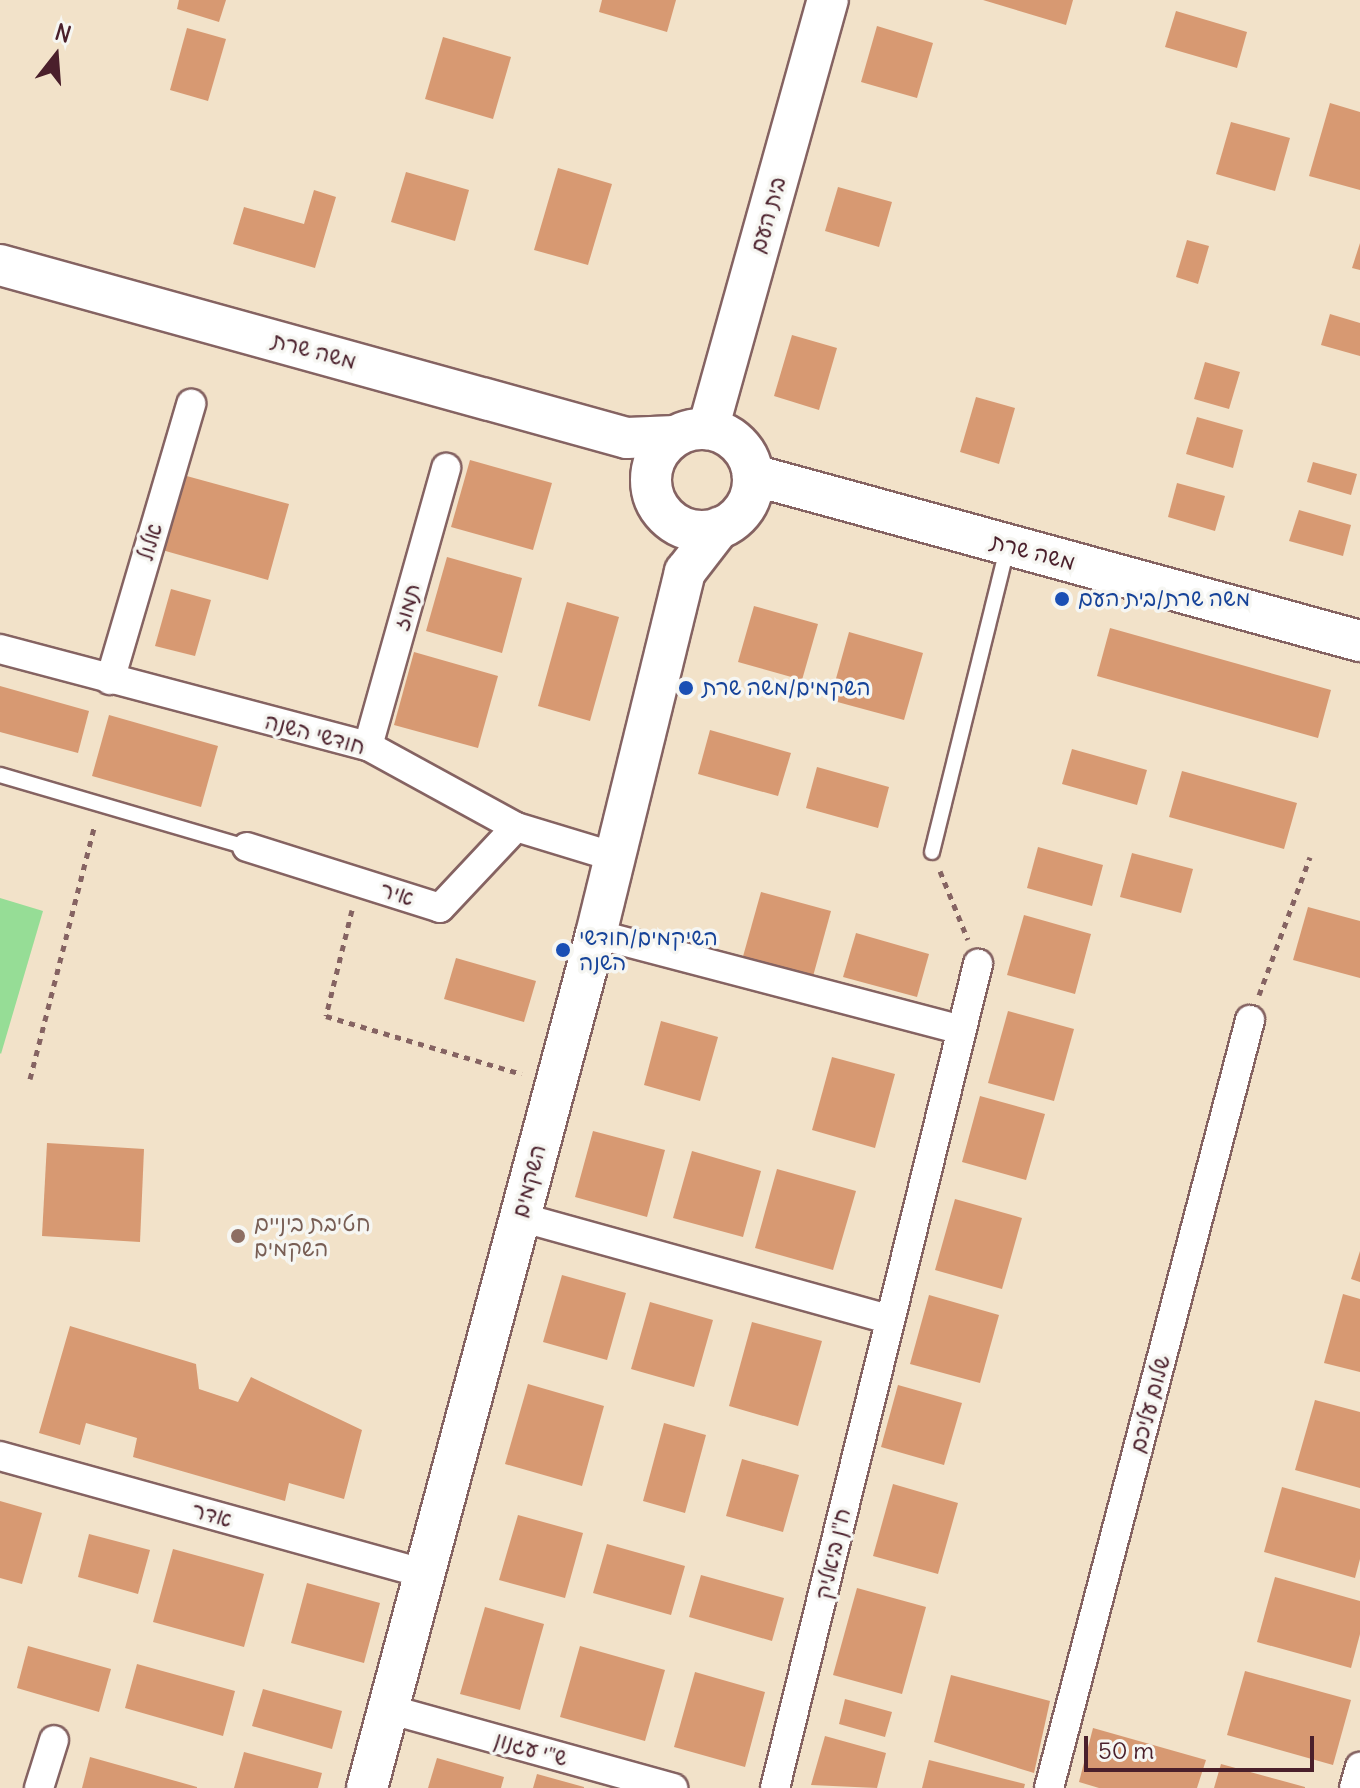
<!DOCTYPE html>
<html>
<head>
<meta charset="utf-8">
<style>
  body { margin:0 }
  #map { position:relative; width:1360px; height:1788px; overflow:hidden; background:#f2e2c9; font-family:Delius,"Playpen Sans Hebrew",sans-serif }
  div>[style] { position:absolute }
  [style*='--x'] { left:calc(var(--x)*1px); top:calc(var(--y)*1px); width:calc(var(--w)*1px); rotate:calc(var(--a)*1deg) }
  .green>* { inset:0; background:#96dd96 }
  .building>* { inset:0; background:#d79972 }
  .path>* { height:5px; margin-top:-2.5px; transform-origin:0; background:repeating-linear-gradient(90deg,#856362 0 6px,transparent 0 12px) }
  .roads { filter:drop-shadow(2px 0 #856362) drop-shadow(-2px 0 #856362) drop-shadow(0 2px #856362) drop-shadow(0 -2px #856362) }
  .lane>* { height:14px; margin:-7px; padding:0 7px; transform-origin:7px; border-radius:7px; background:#fff }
  .street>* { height:28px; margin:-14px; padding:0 14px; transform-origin:14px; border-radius:14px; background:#fff }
  .secondary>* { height:40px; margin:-20px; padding:0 20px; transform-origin:20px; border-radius:20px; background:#fff }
  .secondary>.ring { margin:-20px; padding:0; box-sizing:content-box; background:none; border:40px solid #fff; border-radius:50% }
  .dots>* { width:22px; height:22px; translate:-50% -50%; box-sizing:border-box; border:4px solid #f6f6f2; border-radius:50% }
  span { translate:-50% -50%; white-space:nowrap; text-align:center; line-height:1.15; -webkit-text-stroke:7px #f6f6f2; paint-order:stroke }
  .street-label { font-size:22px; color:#4a1f2b }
  .transit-label { font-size:22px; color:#164399 }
  .left { translate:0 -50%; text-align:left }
  .education-label { font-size:22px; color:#785e54 }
  .north { position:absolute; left:16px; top:16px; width:80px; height:80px; -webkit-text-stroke:6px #f6f6f2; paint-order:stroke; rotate:17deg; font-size:22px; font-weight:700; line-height:32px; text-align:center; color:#4a1f2b }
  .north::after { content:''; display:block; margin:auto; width:28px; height:36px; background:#4a1f2b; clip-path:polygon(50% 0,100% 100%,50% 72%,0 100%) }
  .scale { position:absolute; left:1084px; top:1736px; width:230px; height:36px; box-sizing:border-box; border:4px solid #4a1f2b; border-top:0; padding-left:10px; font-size:24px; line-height:28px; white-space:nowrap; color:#4a1f2b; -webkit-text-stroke:6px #f6f6f2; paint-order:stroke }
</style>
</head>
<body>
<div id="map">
  <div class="green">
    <i style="clip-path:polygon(0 898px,43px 911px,1px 1054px,0 1053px)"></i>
  </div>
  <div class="building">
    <i style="clip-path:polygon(179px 0,226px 0,219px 22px,177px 9px)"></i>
    <i style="clip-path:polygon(602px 0,676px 0,667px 32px,599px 12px)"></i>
    <i style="clip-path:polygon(983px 0,1073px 0,1066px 25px)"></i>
    <i style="clip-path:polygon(1176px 11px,1247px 32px,1237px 68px,1165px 47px)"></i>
    <i style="clip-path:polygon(877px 26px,933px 43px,917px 98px,861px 82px)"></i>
    <i style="clip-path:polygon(187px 28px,226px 39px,208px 101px,170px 90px)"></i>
    <i style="clip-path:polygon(443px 37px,511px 57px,493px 119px,425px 99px)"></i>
    <i style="clip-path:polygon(1330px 103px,1360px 112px,1360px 190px,1309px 176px)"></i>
    <i style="clip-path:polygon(1231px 122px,1290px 138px,1275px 191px,1216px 174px)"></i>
    <i style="clip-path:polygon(558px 168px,612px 184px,588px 265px,534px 250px)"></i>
    <i style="clip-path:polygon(406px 172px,469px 190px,455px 241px,391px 222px)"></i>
    <i style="clip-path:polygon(838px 187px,892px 202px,879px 247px,825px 231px)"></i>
    <i style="clip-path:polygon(314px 190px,336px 197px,315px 268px,233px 244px,244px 207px,304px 224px)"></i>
    <i style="clip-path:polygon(1187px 240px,1209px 246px,1198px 284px,1176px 277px)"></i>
    <i style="clip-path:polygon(1360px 243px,1360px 270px,1352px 268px)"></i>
    <i style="clip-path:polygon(1330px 314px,1360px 323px,1360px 356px,1321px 345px)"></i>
    <i style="clip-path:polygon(792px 335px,837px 348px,819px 410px,774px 396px)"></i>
    <i style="clip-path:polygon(1205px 362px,1240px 372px,1229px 409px,1194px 399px)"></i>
    <i style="clip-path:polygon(976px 397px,1015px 408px,999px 464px,960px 452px)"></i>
    <i style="clip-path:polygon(1197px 417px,1243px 430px,1233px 468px,1186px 454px)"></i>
    <i style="clip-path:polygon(470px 460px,552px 483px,533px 550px,451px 527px)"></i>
    <i style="clip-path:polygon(1313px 462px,1357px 474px,1351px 495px,1307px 482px)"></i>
    <i style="clip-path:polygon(183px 475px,289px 504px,268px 580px,162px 550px)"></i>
    <i style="clip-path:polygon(1177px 483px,1225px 496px,1215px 531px,1168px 517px)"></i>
    <i style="clip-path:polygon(1299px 510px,1351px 525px,1343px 556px,1289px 541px)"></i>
    <i style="clip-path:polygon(447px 557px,522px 578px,502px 653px,426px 631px)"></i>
    <i style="clip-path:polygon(171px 589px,211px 600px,195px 656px,155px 646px)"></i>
    <i style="clip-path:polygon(567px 602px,619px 617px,590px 721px,538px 706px)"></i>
    <i style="clip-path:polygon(754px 606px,818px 624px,802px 680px,738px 662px)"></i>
    <i style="clip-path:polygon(1110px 628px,1331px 690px,1318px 738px,1097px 676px)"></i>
    <i style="clip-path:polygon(849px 632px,923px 653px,904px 720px,830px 700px)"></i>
    <i style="clip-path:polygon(414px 652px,498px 676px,478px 748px,394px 725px)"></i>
    <i style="clip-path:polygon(0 686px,89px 711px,78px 753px,0 732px)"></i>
    <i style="clip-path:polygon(109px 715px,218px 746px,201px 807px,92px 776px)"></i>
    <i style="clip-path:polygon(710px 730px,791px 753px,778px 796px,698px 774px)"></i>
    <i style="clip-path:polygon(1072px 749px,1147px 770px,1137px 805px,1062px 784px)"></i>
    <i style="clip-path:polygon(817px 767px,889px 787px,878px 828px,806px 808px)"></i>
    <i style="clip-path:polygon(1182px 771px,1297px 803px,1284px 849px,1169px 817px)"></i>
    <i style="clip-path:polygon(1038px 847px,1103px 865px,1092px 906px,1027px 888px)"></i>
    <i style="clip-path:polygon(1132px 853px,1193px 869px,1181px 913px,1120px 897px)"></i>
    <i style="clip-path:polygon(761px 892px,831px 911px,812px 980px,742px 960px)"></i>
    <i style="clip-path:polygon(1308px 907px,1360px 921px,1360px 978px,1293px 960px)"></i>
    <i style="clip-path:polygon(1024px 915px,1091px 934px,1075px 994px,1007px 975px)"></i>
    <i style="clip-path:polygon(856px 933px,929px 954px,917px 997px,843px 977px)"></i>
    <i style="clip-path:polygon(456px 958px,536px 981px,524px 1022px,444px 999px)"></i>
    <i style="clip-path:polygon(1008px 1011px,1074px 1029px,1054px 1101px,988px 1083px)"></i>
    <i style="clip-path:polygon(661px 1021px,718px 1037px,700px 1101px,644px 1085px)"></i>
    <i style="clip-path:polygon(832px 1057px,895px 1074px,875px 1148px,812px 1130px)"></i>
    <i style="clip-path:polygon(980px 1096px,1045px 1114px,1026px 1180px,962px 1162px)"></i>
    <i style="clip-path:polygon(593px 1131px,665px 1150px,647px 1217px,575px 1197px)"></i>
    <i style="clip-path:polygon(47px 1143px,144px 1149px,140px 1242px,42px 1236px)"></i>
    <i style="clip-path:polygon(692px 1151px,761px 1171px,743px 1237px,673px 1218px)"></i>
    <i style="clip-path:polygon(777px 1169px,856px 1191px,833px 1270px,755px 1248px)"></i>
    <i style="clip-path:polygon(955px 1199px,1022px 1218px,1002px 1289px,935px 1270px)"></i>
    <i style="clip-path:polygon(1360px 1251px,1360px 1282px,1351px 1279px)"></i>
    <i style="clip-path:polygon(562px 1275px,626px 1293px,607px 1360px,543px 1342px)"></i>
    <i style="clip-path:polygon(1343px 1294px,1360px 1299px,1360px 1372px,1324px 1363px)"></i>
    <i style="clip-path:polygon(929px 1295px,999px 1315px,980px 1383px,910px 1364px)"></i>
    <i style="clip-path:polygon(650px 1302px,713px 1320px,694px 1387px,631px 1369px)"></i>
    <i style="clip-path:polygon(752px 1322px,822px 1341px,798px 1426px,729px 1406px)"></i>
    <i style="clip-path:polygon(70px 1326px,196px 1364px,199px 1389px,238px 1402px,251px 1377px,362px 1430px,344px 1499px,289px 1483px,285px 1501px,133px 1457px,137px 1438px,86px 1423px,80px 1445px,39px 1433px)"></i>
    <i style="clip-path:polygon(528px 1384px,604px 1406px,582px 1486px,505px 1464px)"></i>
    <i style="clip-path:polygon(898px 1385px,962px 1403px,944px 1465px,881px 1447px)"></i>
    <i style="clip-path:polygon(1315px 1400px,1360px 1412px,1360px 1488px,1295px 1470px)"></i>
    <i style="clip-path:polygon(664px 1423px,706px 1435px,685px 1513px,643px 1501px)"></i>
    <i style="clip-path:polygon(742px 1459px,799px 1475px,783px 1532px,726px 1516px)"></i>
    <i style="clip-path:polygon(893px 1484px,958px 1503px,938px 1574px,873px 1556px)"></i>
    <i style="clip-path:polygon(1282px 1487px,1360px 1509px,1360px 1559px,1355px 1578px,1264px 1552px)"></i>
    <i style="clip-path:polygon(0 1501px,42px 1513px,22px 1584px,0 1578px)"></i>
    <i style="clip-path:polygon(518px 1515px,583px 1533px,565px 1598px,499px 1580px)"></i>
    <i style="clip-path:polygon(89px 1534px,150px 1550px,138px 1594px,78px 1577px)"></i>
    <i style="clip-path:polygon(607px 1544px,685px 1566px,671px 1615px,593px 1593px)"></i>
    <i style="clip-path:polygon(173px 1549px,264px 1574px,244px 1647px,153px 1622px)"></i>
    <i style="clip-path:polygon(701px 1575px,784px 1598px,772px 1641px,689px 1617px)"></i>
    <i style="clip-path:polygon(1275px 1577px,1360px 1601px,1360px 1634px,1351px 1668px,1257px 1642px)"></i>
    <i style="clip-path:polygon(307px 1583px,380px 1603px,364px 1663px,291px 1643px)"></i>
    <i style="clip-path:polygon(857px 1588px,926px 1607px,902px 1694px,833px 1675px)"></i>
    <i style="clip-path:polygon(485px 1607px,544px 1624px,520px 1710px,460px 1694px)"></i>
    <i style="clip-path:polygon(28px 1646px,111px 1669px,99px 1712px,17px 1688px)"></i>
    <i style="clip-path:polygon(580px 1646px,665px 1670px,645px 1741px,560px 1717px)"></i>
    <i style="clip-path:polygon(137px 1664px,235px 1691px,223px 1736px,125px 1708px)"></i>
    <i style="clip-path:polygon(1245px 1671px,1351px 1700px,1333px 1765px,1227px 1735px)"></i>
    <i style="clip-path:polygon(695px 1672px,765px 1692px,745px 1767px,674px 1747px)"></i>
    <i style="clip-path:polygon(951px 1675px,1050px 1701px,1034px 1773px,934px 1742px)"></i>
    <i style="clip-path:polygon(263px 1689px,342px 1711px,332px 1749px,252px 1726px)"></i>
    <i style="clip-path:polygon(845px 1699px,892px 1712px,885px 1737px,839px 1724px)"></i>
    <i style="clip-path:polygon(1093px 1728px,1206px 1760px,1197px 1788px,1099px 1788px,1079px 1782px)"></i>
    <i style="clip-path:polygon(825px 1736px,886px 1753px,877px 1788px,811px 1785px)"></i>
    <i style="clip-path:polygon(244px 1752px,322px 1773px,318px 1788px,234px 1788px)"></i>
    <i style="clip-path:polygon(90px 1757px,197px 1787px,197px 1788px,82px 1788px)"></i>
    <i style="clip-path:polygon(437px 1758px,504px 1777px,501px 1788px,428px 1788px)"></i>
    <i style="clip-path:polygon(929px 1760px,1025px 1784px,1024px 1788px,922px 1788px)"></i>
    <i style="clip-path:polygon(1221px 1764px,1305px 1787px,1305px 1788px,1214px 1788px)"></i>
    <i style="clip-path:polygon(537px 1774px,584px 1787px,584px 1788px,533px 1788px)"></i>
  </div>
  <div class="path">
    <i style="--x:940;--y:871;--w:74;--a:67.9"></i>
    <i style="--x:352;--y:910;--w:109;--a:103.8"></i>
    <i style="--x:326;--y:1016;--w:204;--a:16.5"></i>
    <i style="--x:1259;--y:995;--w:147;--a:-69.7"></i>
    <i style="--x:30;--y:1079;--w:263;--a:-75.7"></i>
  </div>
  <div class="roads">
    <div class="lane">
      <i style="--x:0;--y:775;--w:257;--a:16.3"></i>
      <i style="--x:932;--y:852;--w:316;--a:-76.1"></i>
    </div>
    <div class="street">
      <i style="--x:0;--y:649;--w:381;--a:14.8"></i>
      <i style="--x:368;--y:746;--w:169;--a:28.7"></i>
      <i style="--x:516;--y:827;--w:103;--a:16.9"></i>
      <i style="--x:110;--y:680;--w:288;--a:-73.6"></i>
      <i style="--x:368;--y:746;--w:289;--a:-74.3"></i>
      <i style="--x:247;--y:847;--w:202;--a:17.5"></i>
      <i style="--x:440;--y:908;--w:111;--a:-46.8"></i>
      <i style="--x:596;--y:934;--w:377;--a:14.7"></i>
      <i style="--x:520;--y:1217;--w:382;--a:15.5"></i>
      <i style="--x:0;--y:1456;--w:441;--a:15.5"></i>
      <i style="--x:388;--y:1709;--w:296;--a:15.5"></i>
      <i style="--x:39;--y:1788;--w:50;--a:-72.6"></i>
      <i style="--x:775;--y:1788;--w:849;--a:-76.16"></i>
      <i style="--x:1049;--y:1788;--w:794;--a:-75.33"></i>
      <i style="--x:1354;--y:1788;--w:22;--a:-74"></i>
    </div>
    <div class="secondary">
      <i style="--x:0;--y:265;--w:650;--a:15.43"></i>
      <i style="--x:627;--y:438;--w:48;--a:-2.4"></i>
      <i style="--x:708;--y:429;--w:445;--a:-74.4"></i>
      <i class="ring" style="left:651px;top:429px;width:62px;height:62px"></i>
      <i style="--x:753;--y:475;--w:629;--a:15.3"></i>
      <i style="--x:367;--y:1788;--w:884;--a:-74.99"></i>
      <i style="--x:596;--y:934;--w:373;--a:-76.2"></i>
      <i style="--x:685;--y:572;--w:56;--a:-52.3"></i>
    </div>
  </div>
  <div class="dots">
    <i style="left:1062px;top:599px;background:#1a4fb4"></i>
    <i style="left:686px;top:688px;background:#1a4fb4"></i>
    <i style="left:563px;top:950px;background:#1a4fb4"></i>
    <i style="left:238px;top:1236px;background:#8d6e63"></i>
  </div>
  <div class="street-label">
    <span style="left:768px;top:215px;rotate:-74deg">בית העם</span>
    <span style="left:314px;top:351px;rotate:15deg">משה שרת</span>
    <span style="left:150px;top:542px;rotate:-74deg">אלול</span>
    <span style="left:1033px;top:552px;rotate:15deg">משה שרת</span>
    <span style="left:407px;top:607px;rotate:-74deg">תמוז</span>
    <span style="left:315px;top:734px;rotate:15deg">חודשי השנה</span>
    <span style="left:397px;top:894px;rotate:18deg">איר</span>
    <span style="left:529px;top:1181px;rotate:-75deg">השקמים</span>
    <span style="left:1150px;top:1404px;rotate:-75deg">שלום עליכם</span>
    <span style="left:212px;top:1515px;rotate:16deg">אדר</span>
    <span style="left:833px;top:1554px;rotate:-77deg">ח"ן ביאליק</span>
    <span style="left:531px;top:1749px;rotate:16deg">ש"י עגנון</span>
  </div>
  <div class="transit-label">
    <span class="left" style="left:1078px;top:599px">משה שרת/בית העם</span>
    <span class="left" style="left:702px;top:688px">השקמים/משה שרת</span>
    <span class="left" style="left:579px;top:950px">השיקמים/חודשי<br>השנה</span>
  </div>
  <div class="education-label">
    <span class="left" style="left:254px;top:1236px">חטיבת ביניים<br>השקמים</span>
  </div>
  <div class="north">N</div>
  <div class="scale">50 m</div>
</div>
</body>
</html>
